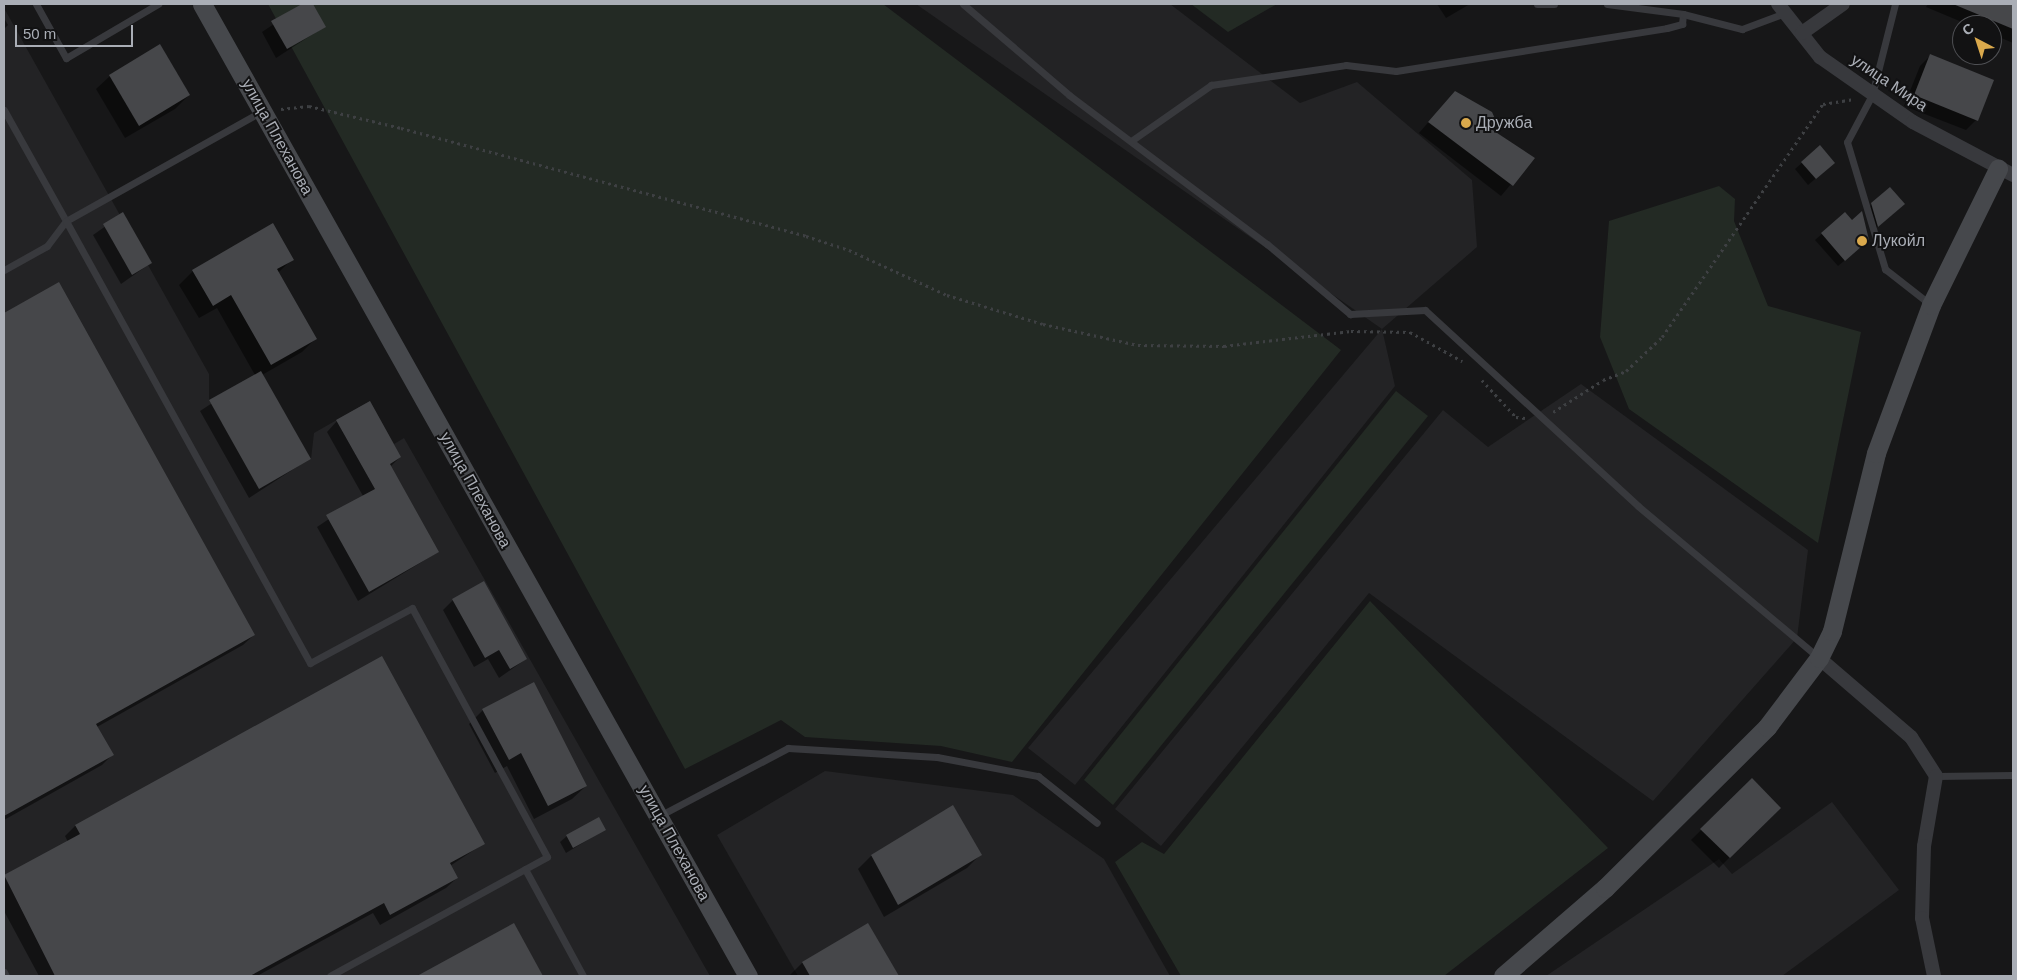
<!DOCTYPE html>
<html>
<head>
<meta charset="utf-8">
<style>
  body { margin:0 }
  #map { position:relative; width:2017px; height:980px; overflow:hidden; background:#171718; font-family:Arial,sans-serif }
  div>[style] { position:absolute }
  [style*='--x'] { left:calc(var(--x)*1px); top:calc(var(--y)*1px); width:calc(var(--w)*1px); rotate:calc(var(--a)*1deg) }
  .built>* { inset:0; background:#232325 }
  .green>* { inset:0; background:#232a24 }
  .shadow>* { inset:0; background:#0007 }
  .building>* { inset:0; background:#46474a }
  .path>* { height:2.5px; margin-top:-1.25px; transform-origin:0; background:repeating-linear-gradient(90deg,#3e4043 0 2.5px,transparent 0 6.5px) }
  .lane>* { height:7px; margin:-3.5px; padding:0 3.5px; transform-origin:3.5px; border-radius:3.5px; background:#38393d }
  .street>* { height:14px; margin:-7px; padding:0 7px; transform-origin:7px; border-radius:7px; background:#38393d }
  .secondary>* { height:19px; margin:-9.5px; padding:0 9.5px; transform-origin:9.5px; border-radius:9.5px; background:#46484c }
  .dots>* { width:14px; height:14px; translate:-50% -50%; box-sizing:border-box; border:2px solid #121213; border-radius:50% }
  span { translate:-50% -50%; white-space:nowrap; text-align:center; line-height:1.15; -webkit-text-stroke:4px #121213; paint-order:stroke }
  .street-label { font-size:16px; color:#aaaeb6 }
  .poi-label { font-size:16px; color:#aaaeb6 }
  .left { translate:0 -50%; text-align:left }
  .frame { position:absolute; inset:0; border:5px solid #aaaeb6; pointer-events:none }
  .north { position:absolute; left:1952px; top:15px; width:50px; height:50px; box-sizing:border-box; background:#121213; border:1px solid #4f5054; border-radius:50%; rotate:320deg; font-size:14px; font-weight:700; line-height:20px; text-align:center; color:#aaaeb6 }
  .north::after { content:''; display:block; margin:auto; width:18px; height:22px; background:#daa94c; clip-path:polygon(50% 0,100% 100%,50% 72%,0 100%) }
  .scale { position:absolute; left:15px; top:25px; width:118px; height:22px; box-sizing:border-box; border:2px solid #aaaeb6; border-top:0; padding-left:6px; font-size:15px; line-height:18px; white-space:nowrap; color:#aaaeb6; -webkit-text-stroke:4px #121213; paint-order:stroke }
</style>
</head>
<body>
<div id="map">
  <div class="built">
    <i style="clip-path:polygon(916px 4px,1170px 4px,1300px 103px,1357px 82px,1472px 180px,1477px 247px,1382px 329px,1395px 386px,1075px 785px,1028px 748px,1382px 329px)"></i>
    <i style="clip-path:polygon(4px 8px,209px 374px,209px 400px,260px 488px,311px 459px,314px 433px,370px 401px,394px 444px,404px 438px,710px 976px,4px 976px)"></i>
    <i style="clip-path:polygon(1581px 384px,1808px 550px,1797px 638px,1653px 801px,1369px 593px,1161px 846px,1115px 809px,1443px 410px,1488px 447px)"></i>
    <i style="clip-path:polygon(825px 771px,1013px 795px,1104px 859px,1170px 976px,798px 976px,717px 835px)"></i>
    <i style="clip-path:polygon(1832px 802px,1899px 890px,1782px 976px,1546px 976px,1719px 859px,1732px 874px)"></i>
  </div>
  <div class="green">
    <i style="clip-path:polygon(268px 4px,883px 4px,1341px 350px,1012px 762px,941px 746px,805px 737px,781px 720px,685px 769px)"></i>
    <i style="clip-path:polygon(1191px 4px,1277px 4px,1228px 32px)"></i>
    <i style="clip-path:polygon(1719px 186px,1735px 199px,1734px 221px,1768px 306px,1861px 332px,1818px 543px,1629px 409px,1600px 337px,1609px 221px)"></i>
    <i style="clip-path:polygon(1396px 391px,1428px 416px,1113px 805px,1084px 780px)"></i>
    <i style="clip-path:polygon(1370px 601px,1608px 848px,1444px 976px,1181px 976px,1115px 862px,1142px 842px,1164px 854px)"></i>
  </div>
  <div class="shadow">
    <i style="clip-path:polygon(304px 4px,311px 4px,324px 27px,276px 58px,262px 32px)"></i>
    <i style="clip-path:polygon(1437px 4px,1470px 4px,1446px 18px)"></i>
    <i style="clip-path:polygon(1928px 4px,2013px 6px,2013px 43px,1992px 34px,1992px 25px,1969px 25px,1926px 7px)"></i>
    <i style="clip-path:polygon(4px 18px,8px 25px,4px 29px)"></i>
    <i style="clip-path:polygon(1930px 56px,1976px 120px,1966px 130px,1904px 106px,1920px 66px)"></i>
    <i style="clip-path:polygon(110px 76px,189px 95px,175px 109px,125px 138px,96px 89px)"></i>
    <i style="clip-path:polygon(1445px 103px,1533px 158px,1501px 196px,1419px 133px)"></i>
    <i style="clip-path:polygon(1820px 147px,1827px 169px,1808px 185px,1795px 169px)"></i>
    <i style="clip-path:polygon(1872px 204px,1901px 207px,1875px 229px,1869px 208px)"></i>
    <i style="clip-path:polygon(123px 214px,151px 263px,121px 284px,93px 235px)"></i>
    <i style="clip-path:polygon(1845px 214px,1861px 247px,1838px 266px,1815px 240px)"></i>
    <i style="clip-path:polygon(292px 259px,278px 273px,316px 338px,302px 352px,262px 375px,309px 459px,249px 498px,200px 411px,255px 375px,217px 308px,199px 318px,179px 285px,193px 271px)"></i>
    <i style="clip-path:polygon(59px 284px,254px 635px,243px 645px,97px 727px,112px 755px,102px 765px,4px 820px,4px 314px)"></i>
    <i style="clip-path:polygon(337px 421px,400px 457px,390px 467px,438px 552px,358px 601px,317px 527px,363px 496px,327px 432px)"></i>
    <i style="clip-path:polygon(453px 600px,526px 659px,499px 678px,488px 659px,474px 667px,443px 610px)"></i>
    <i style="clip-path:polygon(381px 658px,483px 844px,450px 866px,457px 878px,446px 888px,380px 925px,373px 913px,257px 976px,39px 976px,4px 911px,4px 877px,68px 842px,65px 836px,75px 826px)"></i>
    <i style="clip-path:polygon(483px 710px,586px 786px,572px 799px,534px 819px,507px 766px,495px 773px,469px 724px)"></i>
    <i style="clip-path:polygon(1752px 780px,1779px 808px,1719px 868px,1691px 840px)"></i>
    <i style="clip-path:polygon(952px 807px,980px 855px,967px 868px,884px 917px,858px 869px,871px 856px)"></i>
    <i style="clip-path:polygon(604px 830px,566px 853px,560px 842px,567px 836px)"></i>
    <i style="clip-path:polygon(513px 925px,542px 976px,419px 976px)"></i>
    <i style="clip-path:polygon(868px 925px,898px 976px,789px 976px,802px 963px)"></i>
  </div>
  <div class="building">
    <i style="clip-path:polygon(302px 4px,313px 4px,326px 27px,287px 49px,271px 21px)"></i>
    <i style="clip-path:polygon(1953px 4px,2013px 4px,2013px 29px)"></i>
    <i style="clip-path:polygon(160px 44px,190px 95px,139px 126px,109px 75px)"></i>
    <i style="clip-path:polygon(1930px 54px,1994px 80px,1978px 121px,1914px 95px)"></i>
    <i style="clip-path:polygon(1455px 91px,1492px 112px,1496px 121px,1491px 129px,1535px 158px,1513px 186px,1428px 122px)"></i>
    <i style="clip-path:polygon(1820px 145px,1835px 163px,1816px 179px,1801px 162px)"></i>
    <i style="clip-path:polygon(1890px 187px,1905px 204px,1878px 227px,1871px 203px)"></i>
    <i style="clip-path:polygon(1862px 211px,1869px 240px,1845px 261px,1821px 233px,1845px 212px,1852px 220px)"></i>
    <i style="clip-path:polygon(123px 212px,152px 263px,132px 275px,103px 224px)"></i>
    <i style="clip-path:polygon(273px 223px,294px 260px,277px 269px,317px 339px,271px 365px,231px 295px,213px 306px,192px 270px)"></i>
    <i style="clip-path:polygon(59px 282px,255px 635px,96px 724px,114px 755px,4px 816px,4px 313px)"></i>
    <i style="clip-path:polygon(261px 371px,311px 459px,259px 489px,209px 400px)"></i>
    <i style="clip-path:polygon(370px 401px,401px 457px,390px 464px,439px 552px,369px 592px,326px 515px,375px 489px,336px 420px)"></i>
    <i style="clip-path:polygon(484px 581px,527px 659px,510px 669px,499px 650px,485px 658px,452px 599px)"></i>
    <i style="clip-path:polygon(382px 656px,485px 844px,450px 863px,458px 878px,390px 915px,384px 903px,250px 976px,55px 976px,4px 875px,80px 834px,75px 825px)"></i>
    <i style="clip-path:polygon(534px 682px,587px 786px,548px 806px,521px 753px,509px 760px,482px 709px)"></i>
    <i style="clip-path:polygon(1752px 778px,1781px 808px,1730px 858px,1700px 829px)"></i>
    <i style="clip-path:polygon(953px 805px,982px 855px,898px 905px,871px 855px)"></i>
    <i style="clip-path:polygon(599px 817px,606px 830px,573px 848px,566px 835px)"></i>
    <i style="clip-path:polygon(514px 923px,543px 976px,417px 976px)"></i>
    <i style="clip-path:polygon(868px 923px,899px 976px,810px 976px,802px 962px)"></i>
  </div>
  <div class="path">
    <i style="--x:281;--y:109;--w:28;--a:-6"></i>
    <i style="--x:309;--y:106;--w:95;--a:13.4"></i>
    <i style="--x:401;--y:128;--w:419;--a:14.9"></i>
    <i style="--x:806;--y:236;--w:45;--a:18"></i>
    <i style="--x:849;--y:250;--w:108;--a:24.7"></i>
    <i style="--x:947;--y:295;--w:100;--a:16.8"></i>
    <i style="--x:1043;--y:324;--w:97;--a:12.5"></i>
    <i style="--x:1138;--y:345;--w:86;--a:0.7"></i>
    <i style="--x:1224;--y:346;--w:128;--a:-6.7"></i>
    <i style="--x:1351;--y:331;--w:59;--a:1"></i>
    <i style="--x:1410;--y:332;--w:60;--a:29.1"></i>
    <i style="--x:1482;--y:380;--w:50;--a:47.4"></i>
    <i style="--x:1516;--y:417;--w:9;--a:6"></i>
    <i style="--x:1553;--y:412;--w:59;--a:-32.6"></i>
    <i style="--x:1603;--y:380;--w:25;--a:-21"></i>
    <i style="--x:1626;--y:371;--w:50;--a:-43.4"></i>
    <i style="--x:1662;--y:337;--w:283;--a:-55.4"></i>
    <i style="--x:1823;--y:104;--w:30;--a:-9"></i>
  </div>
  <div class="lane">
    <i style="--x:36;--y:4;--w:62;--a:60.9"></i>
    <i style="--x:66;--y:58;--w:107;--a:-30.4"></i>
    <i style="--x:963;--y:4;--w:140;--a:40.6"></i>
    <i style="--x:1069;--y:95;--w:248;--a:37"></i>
    <i style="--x:1267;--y:244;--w:109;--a:40.1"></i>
    <i style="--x:1350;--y:314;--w:75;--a:-3.1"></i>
    <i style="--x:1425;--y:310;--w:289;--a:42.6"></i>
    <i style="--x:1638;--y:506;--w:236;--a:40"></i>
    <i style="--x:1537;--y:4;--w:17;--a:0"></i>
    <i style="--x:1607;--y:4;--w:77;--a:7.5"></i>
    <i style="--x:1895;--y:4;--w:94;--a:104.2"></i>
    <i style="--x:1872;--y:95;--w:53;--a:118"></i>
    <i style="--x:1847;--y:142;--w:133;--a:73.3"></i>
    <i style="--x:1885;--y:269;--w:58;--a:38"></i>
    <i style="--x:4;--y:110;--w:127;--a:60.8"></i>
    <i style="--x:66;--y:221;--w:225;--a:-29.3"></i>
    <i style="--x:1131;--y:141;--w:98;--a:-35"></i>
    <i style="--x:1211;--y:85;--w:136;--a:-8.4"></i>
    <i style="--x:1346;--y:65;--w:50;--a:6.8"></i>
    <i style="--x:1396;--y:71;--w:274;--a:-9"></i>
    <i style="--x:1667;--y:28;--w:16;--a:-15"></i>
    <i style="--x:1682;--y:24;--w:10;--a:-84"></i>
    <i style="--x:1683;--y:14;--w:61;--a:14.3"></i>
    <i style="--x:1742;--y:29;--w:46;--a:-20.4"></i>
    <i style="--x:4;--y:270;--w:49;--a:-29.2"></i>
    <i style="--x:47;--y:246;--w:31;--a:-53"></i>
    <i style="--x:66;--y:221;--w:505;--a:61.1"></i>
    <i style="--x:310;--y:663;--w:116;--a:-28.3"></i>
    <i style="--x:412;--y:608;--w:283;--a:61.5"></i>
    <i style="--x:547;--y:857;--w:247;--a:151.3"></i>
    <i style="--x:1936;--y:776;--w:77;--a:-0.7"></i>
    <i style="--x:659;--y:816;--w:146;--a:-27.8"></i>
    <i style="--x:788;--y:748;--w:149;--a:3.5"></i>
    <i style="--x:937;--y:757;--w:103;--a:10.7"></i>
    <i style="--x:1038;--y:776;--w:75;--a:38.5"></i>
    <i style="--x:525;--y:869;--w:122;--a:61.5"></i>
    <i style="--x:4;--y:972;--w:4;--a:63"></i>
  </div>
  <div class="street">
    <i style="--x:1778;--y:4;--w:68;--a:51.6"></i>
    <i style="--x:1820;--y:57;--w:113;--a:35"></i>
    <i style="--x:1913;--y:122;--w:113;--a:27.9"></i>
    <i style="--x:1802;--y:33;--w:50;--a:-35.3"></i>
    <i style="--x:1819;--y:658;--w:121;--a:40.7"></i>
    <i style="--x:1911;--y:737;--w:46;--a:57.3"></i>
    <i style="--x:1936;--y:776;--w:71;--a:99.7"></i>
    <i style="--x:1924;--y:846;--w:72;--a:91.6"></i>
    <i style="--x:1922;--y:918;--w:59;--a:78.3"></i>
  </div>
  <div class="secondary">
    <i style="--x:202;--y:4;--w:1115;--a:60.68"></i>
    <i style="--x:1503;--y:976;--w:135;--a:-40.8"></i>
    <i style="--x:1605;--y:888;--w:228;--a:-44.8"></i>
    <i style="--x:1767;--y:727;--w:86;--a:-53"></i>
    <i style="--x:1819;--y:658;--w:30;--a:-64"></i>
    <i style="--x:1832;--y:631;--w:183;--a:-76.1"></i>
    <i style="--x:1876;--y:453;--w:158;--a:-69.6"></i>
    <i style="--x:1931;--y:305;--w:152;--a:-63.8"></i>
  </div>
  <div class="dots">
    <i style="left:1466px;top:123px;background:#daa94c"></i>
    <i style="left:1862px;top:241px;background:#daa94c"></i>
  </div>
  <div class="street-label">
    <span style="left:1889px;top:83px;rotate:34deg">улица Мира</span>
    <span style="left:277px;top:137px;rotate:61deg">улица Плеханова</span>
    <span style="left:475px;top:490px;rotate:61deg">улица Плеханова</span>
    <span style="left:674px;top:843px;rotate:61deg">улица Плеханова</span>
  </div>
  <div class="poi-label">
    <span class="left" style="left:1476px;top:123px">Дружба</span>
    <span class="left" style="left:1872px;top:241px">Лукойл</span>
  </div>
  <div class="frame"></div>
  <div class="north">С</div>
  <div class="scale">50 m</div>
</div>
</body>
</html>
